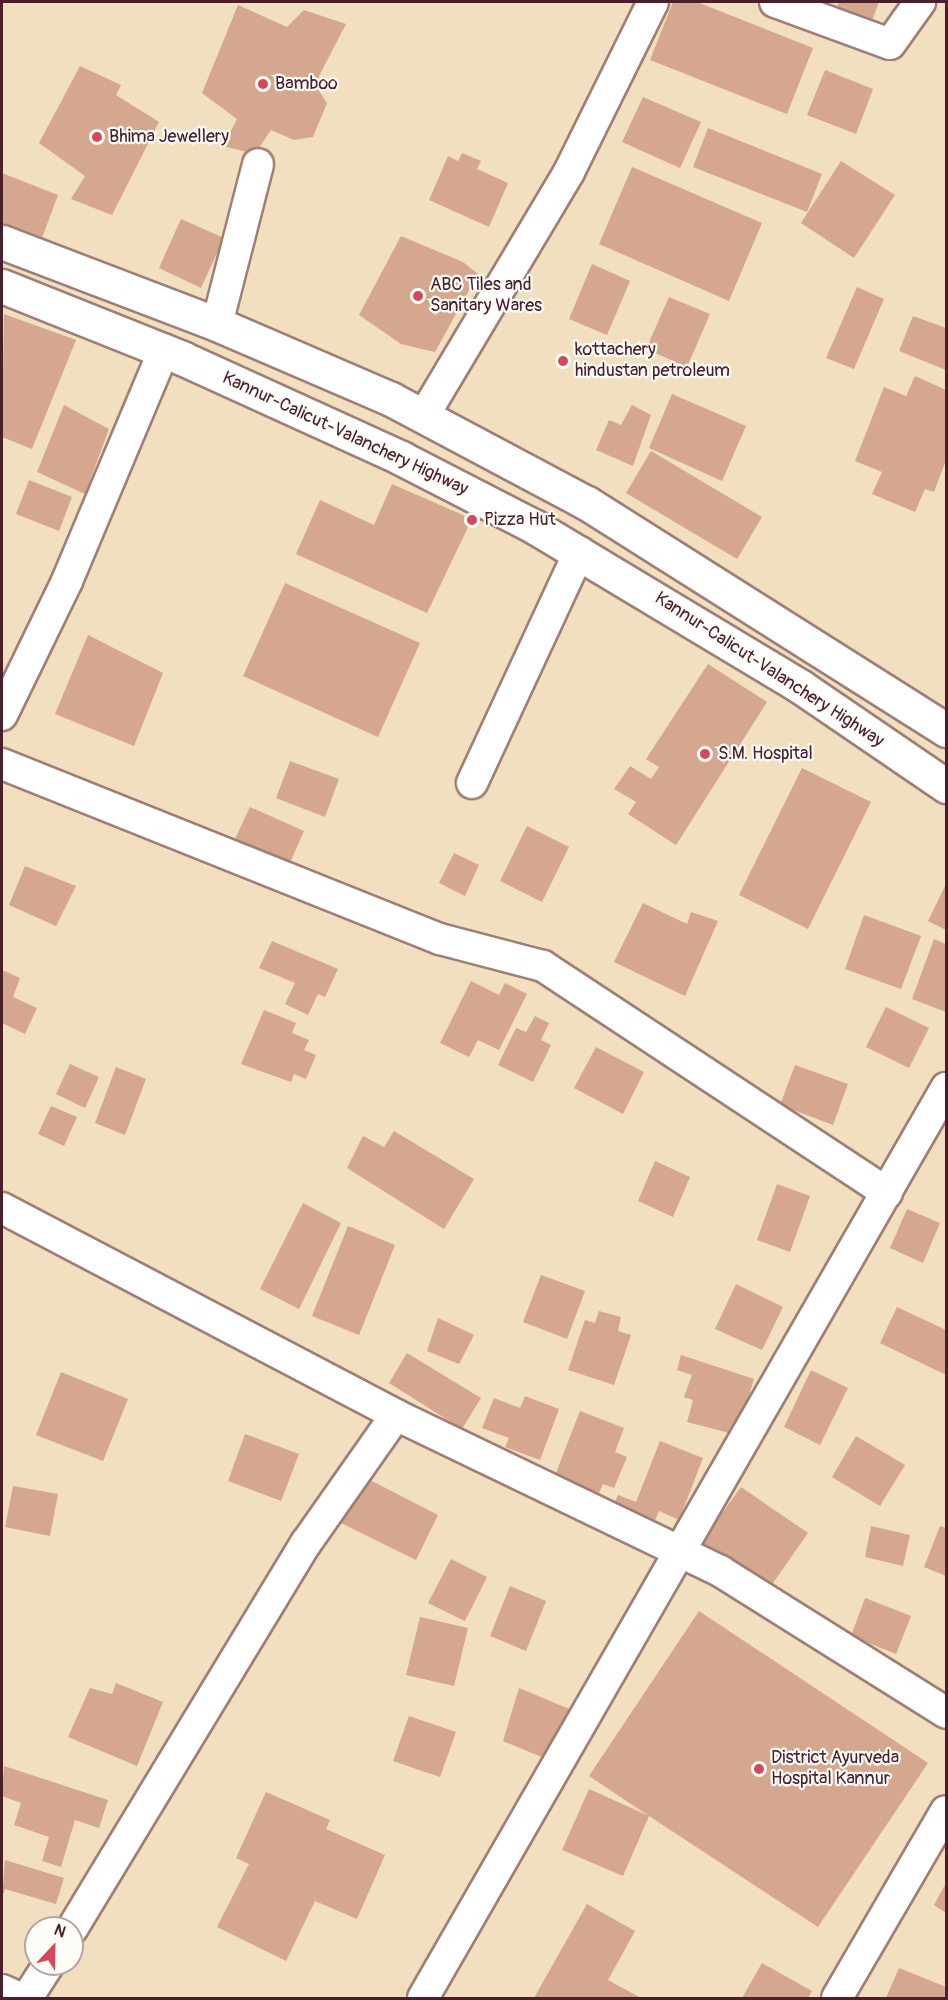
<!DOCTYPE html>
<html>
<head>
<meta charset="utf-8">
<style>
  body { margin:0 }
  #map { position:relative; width:948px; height:2000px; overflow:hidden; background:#f1dfc0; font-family:Pangolin,sans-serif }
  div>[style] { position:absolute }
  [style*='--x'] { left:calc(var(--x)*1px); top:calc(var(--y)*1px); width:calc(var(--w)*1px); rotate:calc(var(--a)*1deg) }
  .building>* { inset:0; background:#d4a78e }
  .roads { filter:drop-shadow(2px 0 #9e7f76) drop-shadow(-2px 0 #9e7f76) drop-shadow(0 2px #9e7f76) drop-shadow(0 -2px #9e7f76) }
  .minor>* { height:30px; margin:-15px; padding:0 15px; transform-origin:15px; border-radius:15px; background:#fff }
  .trunk>* { height:33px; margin:-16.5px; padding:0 16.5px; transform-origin:16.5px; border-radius:16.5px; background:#fff }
  .dots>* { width:16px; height:16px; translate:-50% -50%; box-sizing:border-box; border:3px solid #fdfcf7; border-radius:50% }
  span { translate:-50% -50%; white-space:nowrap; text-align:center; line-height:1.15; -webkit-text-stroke:4.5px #fdfcf7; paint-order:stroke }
  .poi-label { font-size:18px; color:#4a1f2b }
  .left { translate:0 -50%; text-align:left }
  .street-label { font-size:18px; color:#4a1f2b }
  .frame { position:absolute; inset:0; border:3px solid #4a1f2b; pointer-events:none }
  .north { position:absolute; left:24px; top:1916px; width:60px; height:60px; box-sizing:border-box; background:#fdfcf7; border:2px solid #b5a4a5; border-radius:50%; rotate:22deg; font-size:16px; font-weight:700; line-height:24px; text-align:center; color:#4a1f2b }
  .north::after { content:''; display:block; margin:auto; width:21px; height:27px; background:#d1495b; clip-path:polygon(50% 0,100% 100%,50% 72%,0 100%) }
</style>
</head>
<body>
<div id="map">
  <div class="building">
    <i style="clip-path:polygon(673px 2px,697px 2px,813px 48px,787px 114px,650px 60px)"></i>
    <i style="clip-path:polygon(839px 2px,879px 2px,870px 26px,835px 13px)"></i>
    <i style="clip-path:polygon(238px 5px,287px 27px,304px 10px,346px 24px,319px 76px,319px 91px,327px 103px,313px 137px,294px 140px,271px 130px,255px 154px,223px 146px,237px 119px,202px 93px)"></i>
    <i style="clip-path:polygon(80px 66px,121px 85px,116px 95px,159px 122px,112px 215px,71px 199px,85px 176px,39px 143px)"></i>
    <i style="clip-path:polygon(825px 70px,873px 89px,856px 134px,807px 115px)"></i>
    <i style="clip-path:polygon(643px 97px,701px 122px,680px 168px,622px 142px)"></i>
    <i style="clip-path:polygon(708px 128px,822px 174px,807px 212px,693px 167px)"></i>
    <i style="clip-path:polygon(462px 153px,481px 161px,477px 169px,508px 183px,489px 227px,429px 200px,448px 156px,458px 161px)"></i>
    <i style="clip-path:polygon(841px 161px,895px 195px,854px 258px,801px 223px)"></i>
    <i style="clip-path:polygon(632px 167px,762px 223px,729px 301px,599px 244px)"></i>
    <i style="clip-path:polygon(2px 173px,58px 195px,42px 238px,2px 223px)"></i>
    <i style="clip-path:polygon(181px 219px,224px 238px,201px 288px,159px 268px)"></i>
    <i style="clip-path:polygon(401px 236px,463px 262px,478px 274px,435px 352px,401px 344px,359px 315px)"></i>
    <i style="clip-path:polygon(592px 264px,630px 281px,607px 335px,569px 319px)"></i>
    <i style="clip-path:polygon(857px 287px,884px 299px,854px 369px,826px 358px)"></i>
    <i style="clip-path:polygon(669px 297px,710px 314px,687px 367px,646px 349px)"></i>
    <i style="clip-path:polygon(4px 314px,76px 340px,32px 449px,2px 437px)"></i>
    <i style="clip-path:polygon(913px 316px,946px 328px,946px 370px,899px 351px)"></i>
    <i style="clip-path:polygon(915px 376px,946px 390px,946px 460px,934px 492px,925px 489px,915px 512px,872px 494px,882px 472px,855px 461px,884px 387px,906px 396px)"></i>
    <i style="clip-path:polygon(672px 394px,746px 426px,722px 481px,649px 448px)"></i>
    <i style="clip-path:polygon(64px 405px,109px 429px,85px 494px,37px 472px)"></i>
    <i style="clip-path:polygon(632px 405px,651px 415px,633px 466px,596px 450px,609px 420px,621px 425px)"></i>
    <i style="clip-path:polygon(651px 451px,762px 517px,737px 559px,626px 493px)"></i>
    <i style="clip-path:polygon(29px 480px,72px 497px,59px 531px,16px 514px)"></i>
    <i style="clip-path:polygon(392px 484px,472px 519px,427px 613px,296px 554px,320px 500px,374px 525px)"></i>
    <i style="clip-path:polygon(285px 583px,420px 643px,378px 737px,243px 676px)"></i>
    <i style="clip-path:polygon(88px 635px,163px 673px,134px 746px,55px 714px)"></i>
    <i style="clip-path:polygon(708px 664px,767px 702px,676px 845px,628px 814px,636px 802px,614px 789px,630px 766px,651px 779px,659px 767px,646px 759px)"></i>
    <i style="clip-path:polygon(290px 761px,339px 779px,325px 817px,276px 798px)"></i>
    <i style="clip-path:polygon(802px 768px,871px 802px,808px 929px,739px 895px)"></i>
    <i style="clip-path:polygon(250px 807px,304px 831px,289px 865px,234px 841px)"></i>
    <i style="clip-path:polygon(527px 826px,569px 847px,542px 902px,500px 881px)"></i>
    <i style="clip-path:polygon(454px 853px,479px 865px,465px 896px,439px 883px)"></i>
    <i style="clip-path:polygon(25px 866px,76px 886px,56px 926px,9px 905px)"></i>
    <i style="clip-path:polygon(946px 884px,946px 930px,928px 921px)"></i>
    <i style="clip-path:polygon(643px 903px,687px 924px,691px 912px,718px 921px,685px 996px,614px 962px)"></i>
    <i style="clip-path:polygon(864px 915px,921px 936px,901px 989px,845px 969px)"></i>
    <i style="clip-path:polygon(934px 939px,946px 944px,946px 1012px,912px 999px)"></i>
    <i style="clip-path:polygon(272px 941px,338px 969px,325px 997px,318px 994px,308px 1015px,285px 1004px,295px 983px,259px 968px)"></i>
    <i style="clip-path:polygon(2px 970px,20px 978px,13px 997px,37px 1008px,25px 1034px,2px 1023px)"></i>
    <i style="clip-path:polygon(471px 981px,499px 995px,505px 983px,527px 994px,499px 1050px,478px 1040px,469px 1057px,440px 1043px)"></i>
    <i style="clip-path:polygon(886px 1007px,929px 1028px,909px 1068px,866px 1047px)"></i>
    <i style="clip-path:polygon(264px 1010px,296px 1023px,292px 1033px,309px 1040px,304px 1050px,316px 1055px,306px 1079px,294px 1074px,291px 1082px,241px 1064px)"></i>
    <i style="clip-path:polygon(535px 1016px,549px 1023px,541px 1040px,551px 1045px,533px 1082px,498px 1065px,516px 1028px,526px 1032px)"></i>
    <i style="clip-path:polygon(596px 1047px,644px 1072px,623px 1114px,574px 1088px)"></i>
    <i style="clip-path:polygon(70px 1064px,99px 1077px,85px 1108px,56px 1094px)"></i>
    <i style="clip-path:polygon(795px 1065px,848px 1084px,833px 1125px,780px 1105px)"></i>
    <i style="clip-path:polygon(116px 1067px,146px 1079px,125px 1135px,95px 1123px)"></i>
    <i style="clip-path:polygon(51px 1106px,77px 1117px,64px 1146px,38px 1134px)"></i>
    <i style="clip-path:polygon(394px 1131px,474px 1179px,444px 1229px,347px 1168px,363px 1136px,384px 1147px)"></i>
    <i style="clip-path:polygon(655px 1161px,690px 1177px,673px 1217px,638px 1201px)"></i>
    <i style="clip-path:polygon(777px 1184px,810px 1196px,790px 1252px,757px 1240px)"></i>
    <i style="clip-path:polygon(303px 1203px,341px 1223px,299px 1309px,260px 1289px)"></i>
    <i style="clip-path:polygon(907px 1209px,940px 1223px,923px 1263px,890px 1248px)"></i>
    <i style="clip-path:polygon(348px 1226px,395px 1245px,359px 1335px,312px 1316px)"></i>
    <i style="clip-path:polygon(541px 1275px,585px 1291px,567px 1339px,523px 1322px)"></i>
    <i style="clip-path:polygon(736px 1284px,783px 1307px,762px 1350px,715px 1329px)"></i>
    <i style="clip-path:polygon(897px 1307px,946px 1330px,946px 1375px,880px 1343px)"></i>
    <i style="clip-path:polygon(599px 1311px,621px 1317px,618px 1331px,631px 1335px,614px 1385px,568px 1370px,585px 1320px,595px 1323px)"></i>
    <i style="clip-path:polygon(438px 1318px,474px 1335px,459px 1364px,427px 1351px)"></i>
    <i style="clip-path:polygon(407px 1353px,481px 1398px,462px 1429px,389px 1383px)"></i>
    <i style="clip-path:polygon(681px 1355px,754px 1379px,737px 1435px,687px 1422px,693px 1400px,684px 1397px,692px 1375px,677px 1370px)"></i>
    <i style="clip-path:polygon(811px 1370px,848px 1388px,820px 1445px,784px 1427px)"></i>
    <i style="clip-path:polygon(61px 1372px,128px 1399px,103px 1461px,36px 1435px)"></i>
    <i style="clip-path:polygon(525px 1396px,559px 1409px,540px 1460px,505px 1447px,509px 1438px,482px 1428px,494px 1398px,520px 1408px)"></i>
    <i style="clip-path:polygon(580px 1411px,624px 1428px,615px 1452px,627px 1457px,614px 1488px,603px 1484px,598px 1495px,554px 1478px)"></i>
    <i style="clip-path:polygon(245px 1434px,299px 1454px,281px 1501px,228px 1481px)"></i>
    <i style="clip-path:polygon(856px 1436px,905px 1465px,880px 1506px,832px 1477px)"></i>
    <i style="clip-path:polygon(660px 1441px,703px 1458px,679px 1520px,659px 1511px,651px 1530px,610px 1513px,618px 1495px,636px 1502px)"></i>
    <i style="clip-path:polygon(364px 1477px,438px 1515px,416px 1560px,341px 1523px)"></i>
    <i style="clip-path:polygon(13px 1486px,58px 1494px,50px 1536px,5px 1527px)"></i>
    <i style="clip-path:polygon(741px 1487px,808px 1533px,766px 1593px,699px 1545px)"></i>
    <i style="clip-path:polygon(871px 1526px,910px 1535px,903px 1566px,865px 1557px)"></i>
    <i style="clip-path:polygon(940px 1526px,946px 1528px,946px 1576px,924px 1567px)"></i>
    <i style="clip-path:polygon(451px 1559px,487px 1577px,465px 1621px,428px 1603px)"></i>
    <i style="clip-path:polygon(510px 1586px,546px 1601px,526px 1651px,490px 1636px)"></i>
    <i style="clip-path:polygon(865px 1598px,911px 1616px,896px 1654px,851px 1636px)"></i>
    <i style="clip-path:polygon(699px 1611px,928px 1763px,818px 1927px,649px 1816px,623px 1876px,562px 1850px,589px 1789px,649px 1816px,589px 1776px)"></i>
    <i style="clip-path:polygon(420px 1617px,468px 1628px,454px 1686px,406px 1675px)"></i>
    <i style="clip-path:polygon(116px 1683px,163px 1702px,137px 1766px,68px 1737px,90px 1688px,112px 1694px)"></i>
    <i style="clip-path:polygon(519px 1688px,574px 1711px,551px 1761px,503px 1741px)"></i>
    <i style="clip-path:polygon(409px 1716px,456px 1732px,440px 1777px,393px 1761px)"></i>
    <i style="clip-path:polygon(4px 1766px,108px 1800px,99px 1828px,75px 1820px,61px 1867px,42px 1861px,49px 1837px,14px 1825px,21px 1803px,2px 1796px)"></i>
    <i style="clip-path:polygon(266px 1792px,330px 1820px,326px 1829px,385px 1855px,357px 1919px,315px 1901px,286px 1961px,217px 1927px,249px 1864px,236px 1858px)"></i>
    <i style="clip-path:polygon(5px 1860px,64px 1878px,56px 1904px,5px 1889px,2px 1898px)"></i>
    <i style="clip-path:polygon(946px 1883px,946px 1913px,934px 1905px)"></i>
    <i style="clip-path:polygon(587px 1904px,635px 1931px,608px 1980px,641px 1998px,534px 1998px)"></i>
    <i style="clip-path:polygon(762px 1963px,812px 1991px,808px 1998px,742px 1998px)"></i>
    <i style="clip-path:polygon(899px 1968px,946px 1987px,946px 1998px,886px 1998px)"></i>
  </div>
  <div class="roads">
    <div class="minor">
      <i style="--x:775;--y:2;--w:122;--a:20.1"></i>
      <i style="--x:890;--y:44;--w:52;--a:-54.5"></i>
      <i style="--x:217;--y:324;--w:165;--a:-75.6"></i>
      <i style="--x:423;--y:417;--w:285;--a:-59.2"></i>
      <i style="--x:569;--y:172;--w:190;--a:-63.7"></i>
      <i style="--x:2;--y:715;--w:149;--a:-64.1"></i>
      <i style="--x:67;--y:581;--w:251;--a:-67.2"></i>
      <i style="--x:2;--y:764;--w:472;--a:21.8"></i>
      <i style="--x:440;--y:939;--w:106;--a:14.7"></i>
      <i style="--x:543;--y:966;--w:412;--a:33.4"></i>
      <i style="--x:472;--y:783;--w:255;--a:-65.1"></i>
      <i style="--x:2;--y:1208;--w:445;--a:27.7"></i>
      <i style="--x:396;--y:1415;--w:360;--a:25.7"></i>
      <i style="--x:720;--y:1571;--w:267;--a:32.1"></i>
      <i style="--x:72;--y:1929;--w:451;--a:-58.8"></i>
      <i style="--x:306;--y:1543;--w:156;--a:-54.9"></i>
      <i style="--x:2;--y:1990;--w:20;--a:24"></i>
      <i style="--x:27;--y:1998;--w:40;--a:-57.1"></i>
      <i style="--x:423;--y:1998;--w:1050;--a:-60.11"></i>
      <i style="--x:837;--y:1998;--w:216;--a:-59.8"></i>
    </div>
    <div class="trunk">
      <i style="--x:2;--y:242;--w:230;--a:20.9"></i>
      <i style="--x:217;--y:324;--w:189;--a:23.3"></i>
      <i style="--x:391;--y:399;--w:222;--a:28"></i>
      <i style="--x:587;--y:503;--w:425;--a:32.3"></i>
      <i style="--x:2;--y:286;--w:194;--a:21.8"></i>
      <i style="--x:182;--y:358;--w:241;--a:24.5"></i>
      <i style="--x:401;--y:458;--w:151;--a:27.2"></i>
      <i style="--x:535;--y:527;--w:310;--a:31"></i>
      <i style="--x:801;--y:687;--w:176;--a:34.3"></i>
    </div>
  </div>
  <div class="dots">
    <i style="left:263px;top:84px;background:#d1495b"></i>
    <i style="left:97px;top:137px;background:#d1495b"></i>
    <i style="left:418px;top:296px;background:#d1495b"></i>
    <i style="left:563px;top:361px;background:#d1495b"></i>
    <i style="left:472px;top:520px;background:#d1495b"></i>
    <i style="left:705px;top:754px;background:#d1495b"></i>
    <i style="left:759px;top:1769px;background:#d1495b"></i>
  </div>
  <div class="poi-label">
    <span class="left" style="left:275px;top:84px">Bamboo</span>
    <span class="left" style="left:109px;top:137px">Bhima Jewellery</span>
    <span class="left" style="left:430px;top:296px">ABC Tiles and<br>Sanitary Wares</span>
    <span class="left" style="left:575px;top:361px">kottachery<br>hindustan petroleum</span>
    <span class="left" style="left:484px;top:520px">Pizza Hut</span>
    <span class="left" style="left:718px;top:754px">S.M. Hospital</span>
    <span class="left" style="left:771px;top:1769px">District Ayurveda<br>Hospital Kannur</span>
  </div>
  <div class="street-label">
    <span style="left:345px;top:434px;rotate:25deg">Kannur-Calicut-Valanchery Highway</span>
    <span style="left:769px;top:670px;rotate:33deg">Kannur-Calicut-Valanchery Highway</span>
  </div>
  <div class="frame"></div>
  <div class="north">N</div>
</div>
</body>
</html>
